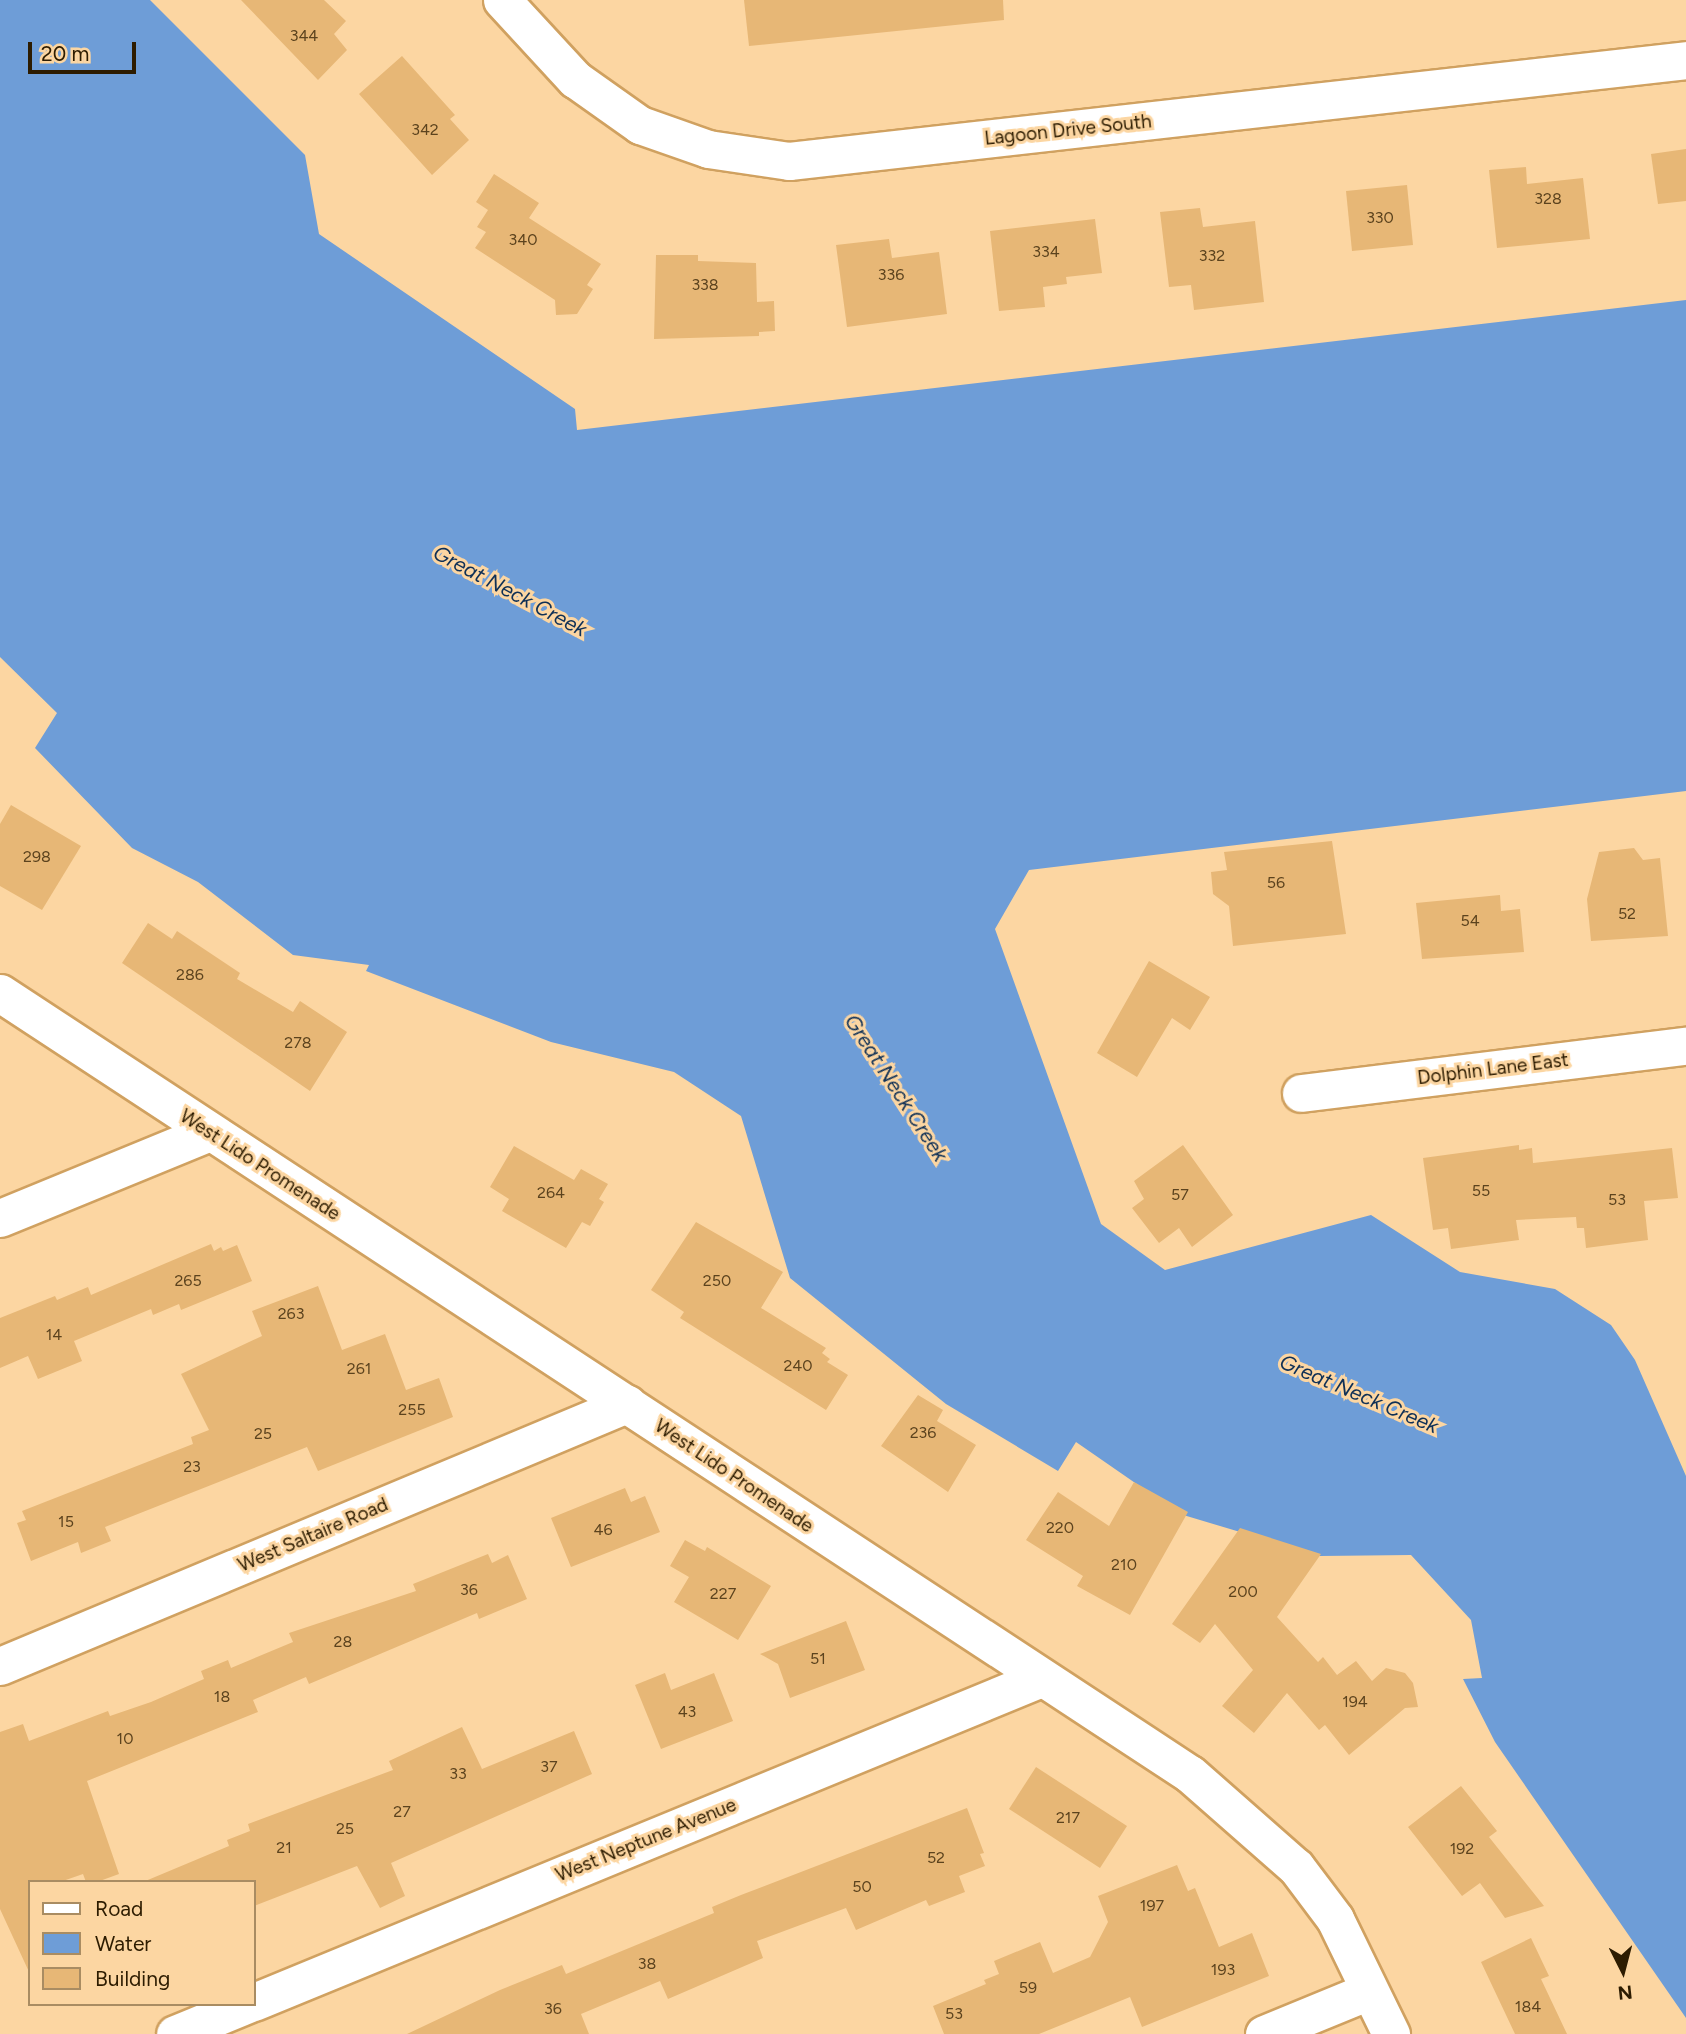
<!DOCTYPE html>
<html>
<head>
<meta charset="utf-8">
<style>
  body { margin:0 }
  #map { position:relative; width:1686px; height:2034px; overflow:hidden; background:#fcd6a2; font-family:Figtree,sans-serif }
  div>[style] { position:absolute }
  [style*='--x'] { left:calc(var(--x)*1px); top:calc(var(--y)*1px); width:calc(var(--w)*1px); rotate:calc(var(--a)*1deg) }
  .water>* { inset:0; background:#6e9dd7 }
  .building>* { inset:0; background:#e7b776 }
  .roads { filter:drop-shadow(2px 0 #d0a160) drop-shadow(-2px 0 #d0a160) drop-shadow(0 2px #d0a160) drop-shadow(0 -2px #d0a160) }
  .street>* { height:37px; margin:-18.5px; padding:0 18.5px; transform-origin:18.5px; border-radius:18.5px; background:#fff }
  span { translate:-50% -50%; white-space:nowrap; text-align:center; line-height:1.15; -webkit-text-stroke:6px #fcd6a2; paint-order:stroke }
  .number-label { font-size:16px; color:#5c431e }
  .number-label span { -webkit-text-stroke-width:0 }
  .street-label { font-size:19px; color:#2d1c01 }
  .water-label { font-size:21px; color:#0f3056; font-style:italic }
  .legend { position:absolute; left:28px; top:1880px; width:228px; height:126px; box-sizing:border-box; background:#fcd6a2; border:2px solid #a98c62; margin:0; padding:9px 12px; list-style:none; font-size:21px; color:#2d1c01 }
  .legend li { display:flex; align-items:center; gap:14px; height:35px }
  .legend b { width:35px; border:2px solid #a98c62 }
  .north { position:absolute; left:1588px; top:1936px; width:70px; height:70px; -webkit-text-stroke:5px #fcd6a2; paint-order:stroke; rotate:174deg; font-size:19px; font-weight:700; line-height:28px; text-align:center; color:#2d1c01 }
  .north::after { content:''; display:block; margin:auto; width:24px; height:32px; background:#2d1c01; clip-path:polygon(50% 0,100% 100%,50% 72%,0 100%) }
  .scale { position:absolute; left:28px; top:42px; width:108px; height:32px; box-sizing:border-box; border:4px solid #2d1c01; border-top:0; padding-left:9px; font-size:21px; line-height:24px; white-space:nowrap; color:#2d1c01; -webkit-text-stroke:5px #fcd6a2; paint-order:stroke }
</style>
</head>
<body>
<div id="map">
  <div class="water">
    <i style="clip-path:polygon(0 0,150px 0,305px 155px,319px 234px,575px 409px,577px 430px,1686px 300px,1686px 791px,1029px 870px,995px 929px,1101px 1224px,1165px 1270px,1371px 1215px,1460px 1272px,1555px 1289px,1611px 1325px,1635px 1360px,1686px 1476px,1686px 2018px,1495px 1742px,1463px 1679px,1482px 1678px,1471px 1620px,1411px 1555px,1320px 1556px,1180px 1514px,1076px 1442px,1058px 1471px,946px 1404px,790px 1278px,741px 1116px,674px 1072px,551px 1042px,366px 971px,369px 965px,293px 955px,198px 882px,132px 848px,35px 748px,57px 713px,0 657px)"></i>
  </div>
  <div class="building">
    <i style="clip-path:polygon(241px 0,324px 0,346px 21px,334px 34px,347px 50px,318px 80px)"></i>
    <i style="clip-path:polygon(744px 0,1003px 0,1004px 20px,749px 46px)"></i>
    <i style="clip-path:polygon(402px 56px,455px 115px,450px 119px,469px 140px,432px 175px,359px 94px)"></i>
    <i style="clip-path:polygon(1686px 149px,1686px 201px,1658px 204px,1651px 154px)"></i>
    <i style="clip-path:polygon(1526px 167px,1527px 184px,1583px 178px,1590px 239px,1497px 248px,1489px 170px)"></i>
    <i style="clip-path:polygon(494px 174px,539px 203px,529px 218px,601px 264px,587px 285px,593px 289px,577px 314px,556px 315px,555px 300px,475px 248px,486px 232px,477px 227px,488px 210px,476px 202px)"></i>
    <i style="clip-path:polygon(1407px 185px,1413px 245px,1352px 251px,1346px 191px)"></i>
    <i style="clip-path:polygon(1200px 208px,1203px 227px,1255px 221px,1264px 302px,1194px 310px,1191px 285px,1169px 287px,1160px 212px)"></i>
    <i style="clip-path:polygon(1095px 219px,1102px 273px,1066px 277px,1067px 284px,1043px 287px,1045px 307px,999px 311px,990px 231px)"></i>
    <i style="clip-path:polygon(889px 239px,892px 258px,939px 252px,947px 314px,847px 327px,836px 245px)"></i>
    <i style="clip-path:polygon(656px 255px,698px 255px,698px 261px,756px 263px,757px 302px,774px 301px,775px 331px,759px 332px,759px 336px,654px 339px)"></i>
    <i style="clip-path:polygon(11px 805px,81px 846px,42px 910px,0 886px,0 824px)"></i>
    <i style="clip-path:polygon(1332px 841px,1346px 934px,1233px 946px,1229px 906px,1213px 894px,1211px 872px,1227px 870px,1224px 852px)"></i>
    <i style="clip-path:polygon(1634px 848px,1643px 860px,1660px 858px,1668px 936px,1591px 941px,1587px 899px,1599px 852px)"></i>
    <i style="clip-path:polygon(1500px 895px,1501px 911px,1520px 909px,1524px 952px,1422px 959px,1416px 903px)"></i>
    <i style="clip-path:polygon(148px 923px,172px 939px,177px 931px,240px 973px,237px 979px,293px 1012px,300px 1001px,347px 1032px,310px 1091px,122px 963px)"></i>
    <i style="clip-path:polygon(1149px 961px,1210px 997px,1190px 1030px,1172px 1018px,1137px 1077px,1097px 1053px)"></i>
    <i style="clip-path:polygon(1183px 1145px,1233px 1215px,1192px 1247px,1179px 1228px,1159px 1243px,1132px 1208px,1144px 1199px,1134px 1181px)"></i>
    <i style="clip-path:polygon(1519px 1145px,1519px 1150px,1532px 1148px,1533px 1163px,1672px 1148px,1678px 1198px,1644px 1201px,1648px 1240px,1586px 1248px,1584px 1228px,1577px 1228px,1576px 1217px,1516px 1220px,1519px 1240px,1451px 1249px,1448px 1228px,1433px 1230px,1423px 1158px)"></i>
    <i style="clip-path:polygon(514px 1146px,574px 1180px,581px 1169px,608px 1184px,599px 1199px,604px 1202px,590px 1226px,582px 1222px,566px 1248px,502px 1211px,509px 1199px,490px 1187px)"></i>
    <i style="clip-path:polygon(696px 1222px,783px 1272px,761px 1308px,826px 1348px,822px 1353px,830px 1359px,827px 1362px,848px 1375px,826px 1410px,680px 1318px,684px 1312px,651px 1290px)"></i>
    <i style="clip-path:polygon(211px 1244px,214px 1251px,221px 1247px,223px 1251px,237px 1245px,252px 1281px,181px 1310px,179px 1304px,153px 1315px,151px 1309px,74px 1341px,82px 1361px,38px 1379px,28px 1356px,0 1368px,0 1318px,55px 1296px,57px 1300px,88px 1287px,91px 1295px)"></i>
    <i style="clip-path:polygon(318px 1286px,342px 1350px,385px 1334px,406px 1390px,439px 1378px,453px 1417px,318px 1471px,307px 1447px,105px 1527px,111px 1541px,81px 1553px,78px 1542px,31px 1561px,17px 1523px,26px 1520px,22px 1511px,193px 1444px,191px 1437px,209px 1430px,181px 1374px,262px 1336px,252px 1311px)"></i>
    <i style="clip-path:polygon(918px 1395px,943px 1410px,937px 1421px,976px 1445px,948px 1492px,881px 1446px)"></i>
    <i style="clip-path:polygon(1134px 1482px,1188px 1512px,1130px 1615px,1077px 1586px,1083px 1576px,1026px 1540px,1058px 1492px,1109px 1526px)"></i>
    <i style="clip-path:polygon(625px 1488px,631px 1502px,645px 1496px,660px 1532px,571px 1567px,551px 1518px)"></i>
    <i style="clip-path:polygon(1240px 1528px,1321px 1554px,1277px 1617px,1318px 1662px,1323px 1657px,1337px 1675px,1356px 1661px,1372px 1681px,1386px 1668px,1405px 1673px,1413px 1683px,1418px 1707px,1405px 1708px,1349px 1755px,1325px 1725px,1319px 1730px,1287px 1693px,1254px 1733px,1222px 1706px,1253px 1670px,1215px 1624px,1200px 1643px,1172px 1624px)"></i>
    <i style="clip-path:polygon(685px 1540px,705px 1551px,707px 1547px,771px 1586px,738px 1640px,674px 1602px,689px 1577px,670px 1566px)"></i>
    <i style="clip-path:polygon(488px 1554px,492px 1563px,508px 1555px,527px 1599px,479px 1619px,477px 1613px,309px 1684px,306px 1677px,253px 1700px,258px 1712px,87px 1781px,119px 1874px,97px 1882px,86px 1882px,83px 1874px,60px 1882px,30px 1882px,30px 1974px,0 1909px,0 1732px,23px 1724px,29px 1741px,108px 1711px,110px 1716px,151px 1702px,204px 1679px,201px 1671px,228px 1660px,231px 1668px,293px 1642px,289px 1633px,416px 1591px,413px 1584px)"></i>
    <i style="clip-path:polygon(846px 1621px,865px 1670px,790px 1698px,778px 1664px,760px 1654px)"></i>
    <i style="clip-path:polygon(665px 1673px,671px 1690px,714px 1673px,733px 1721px,661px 1749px,635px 1685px)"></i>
    <i style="clip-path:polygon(462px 1727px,482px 1769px,574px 1731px,592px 1774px,391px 1863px,405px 1896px,380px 1908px,357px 1866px,254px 1906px,254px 1882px,143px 1882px,229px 1846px,227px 1840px,250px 1831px,248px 1824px,393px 1770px,389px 1761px)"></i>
    <i style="clip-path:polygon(1036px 1767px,1127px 1826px,1100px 1868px,1009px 1809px)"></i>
    <i style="clip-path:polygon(1461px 1786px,1497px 1831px,1489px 1837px,1544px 1906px,1505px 1918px,1480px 1883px,1462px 1896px,1408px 1827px)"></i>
    <i style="clip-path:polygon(967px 1808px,984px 1853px,980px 1854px,985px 1866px,959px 1876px,965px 1892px,929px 1906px,926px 1900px,856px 1930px,846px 1908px,757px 1941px,763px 1958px,668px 1999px,660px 1981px,581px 2014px,589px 2034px,407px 2034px,500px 1990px,562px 1965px,566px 1974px,714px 1913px,712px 1907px,741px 1895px)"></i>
    <i style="clip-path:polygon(1177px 1865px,1188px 1891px,1195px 1888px,1219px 1947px,1252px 1933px,1269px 1976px,1142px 2027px,1130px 1997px,1039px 2034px,944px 2034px,933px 2006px,986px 1984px,984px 1980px,999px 1974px,994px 1961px,1040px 1942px,1053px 1973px,1090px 1957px,1108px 1922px,1098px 1896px)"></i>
    <i style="clip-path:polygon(1531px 1938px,1549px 1976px,1541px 1979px,1567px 2034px,1515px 2034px,1481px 1962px)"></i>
  </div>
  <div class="roads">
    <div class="street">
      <i style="--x:502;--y:0;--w:108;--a:47.3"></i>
      <i style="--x:575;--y:79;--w:80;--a:35.3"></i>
      <i style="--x:640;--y:125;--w:72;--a:19.4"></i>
      <i style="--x:708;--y:149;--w:82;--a:8.4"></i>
      <i style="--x:789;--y:161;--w:903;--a:-6.42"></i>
      <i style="--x:0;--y:993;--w:1423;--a:33.28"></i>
      <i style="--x:1190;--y:1774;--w:141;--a:41.3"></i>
      <i style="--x:1296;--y:1867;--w:65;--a:53.1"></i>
      <i style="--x:1335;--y:1919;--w:128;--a:64"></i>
      <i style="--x:1301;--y:1093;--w:388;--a:-7"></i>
      <i style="--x:0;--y:1218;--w:227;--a:-22.3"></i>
      <i style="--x:0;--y:1666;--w:680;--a:-22.68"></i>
      <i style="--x:254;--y:2002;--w:849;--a:-22.37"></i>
      <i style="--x:175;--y:2034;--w:79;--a:-22.3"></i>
      <i style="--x:1264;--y:2034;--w:113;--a:-22.3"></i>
    </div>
  </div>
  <div class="number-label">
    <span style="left:304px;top:36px">344</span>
    <span style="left:425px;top:130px">342</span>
    <span style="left:1548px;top:199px">328</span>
    <span style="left:1380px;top:218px">330</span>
    <span style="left:523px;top:240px">340</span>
    <span style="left:1046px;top:252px">334</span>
    <span style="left:1212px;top:256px">332</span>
    <span style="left:891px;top:275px">336</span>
    <span style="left:705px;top:285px">338</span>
    <span style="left:37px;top:857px">298</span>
    <span style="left:1276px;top:883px">56</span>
    <span style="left:1627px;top:914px">52</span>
    <span style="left:1470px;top:921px">54</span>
    <span style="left:190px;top:975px">286</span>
    <span style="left:298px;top:1043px">278</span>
    <span style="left:1481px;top:1191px">55</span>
    <span style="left:551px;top:1193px">264</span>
    <span style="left:1180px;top:1195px">57</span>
    <span style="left:1617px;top:1200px">53</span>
    <span style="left:188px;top:1281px">265</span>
    <span style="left:717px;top:1281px">250</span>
    <span style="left:291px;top:1314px">263</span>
    <span style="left:54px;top:1335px">14</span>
    <span style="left:798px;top:1366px">240</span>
    <span style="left:359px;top:1369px">261</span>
    <span style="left:412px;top:1410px">255</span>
    <span style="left:923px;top:1433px">236</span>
    <span style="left:263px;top:1434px">25</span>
    <span style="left:192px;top:1467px">23</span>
    <span style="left:66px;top:1522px">15</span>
    <span style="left:1060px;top:1528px">220</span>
    <span style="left:603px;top:1530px">46</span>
    <span style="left:1124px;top:1565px">210</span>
    <span style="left:469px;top:1590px">36</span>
    <span style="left:1243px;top:1592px">200</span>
    <span style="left:723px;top:1594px">227</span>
    <span style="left:343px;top:1642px">28</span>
    <span style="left:818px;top:1659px">51</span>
    <span style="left:222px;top:1697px">18</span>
    <span style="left:1355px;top:1702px">194</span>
    <span style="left:687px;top:1712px">43</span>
    <span style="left:125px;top:1739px">10</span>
    <span style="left:549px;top:1767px">37</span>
    <span style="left:458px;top:1774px">33</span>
    <span style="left:402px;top:1812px">27</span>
    <span style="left:1068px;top:1818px">217</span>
    <span style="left:345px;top:1829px">25</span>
    <span style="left:284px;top:1848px">21</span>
    <span style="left:1462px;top:1849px">192</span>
    <span style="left:936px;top:1858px">52</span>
    <span style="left:862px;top:1887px">50</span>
    <span style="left:1152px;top:1906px">197</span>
    <span style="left:647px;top:1964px">38</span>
    <span style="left:1223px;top:1970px">193</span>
    <span style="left:1028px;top:1988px">59</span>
    <span style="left:1528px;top:2007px">184</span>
    <span style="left:553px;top:2009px">36</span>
    <span style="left:954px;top:2014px">53</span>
  </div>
  <div class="street-label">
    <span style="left:1068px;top:130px;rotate:-6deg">Lagoon Drive South</span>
    <span style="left:1493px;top:1069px;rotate:-7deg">Dolphin Lane East</span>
    <span style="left:260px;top:1165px;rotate:33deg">West Lido Promenade</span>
    <span style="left:734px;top:1476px;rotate:34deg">West Lido Promenade</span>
    <span style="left:313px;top:1535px;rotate:-23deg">West Saltaire Road</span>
    <span style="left:646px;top:1840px;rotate:-22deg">West Neptune Avenue</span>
  </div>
  <div class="water-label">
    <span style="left:510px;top:591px;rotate:28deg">Great Neck Creek</span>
    <span style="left:896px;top:1088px;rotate:57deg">Great Neck Creek</span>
    <span style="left:1359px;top:1394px;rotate:23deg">Great Neck Creek</span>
  </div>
  <ul class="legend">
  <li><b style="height:9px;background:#fff"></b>Road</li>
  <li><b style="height:19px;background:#6e9dd7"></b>Water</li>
  <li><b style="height:19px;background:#e7b776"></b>Building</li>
  </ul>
  <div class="north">N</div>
  <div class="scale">20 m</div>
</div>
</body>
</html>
